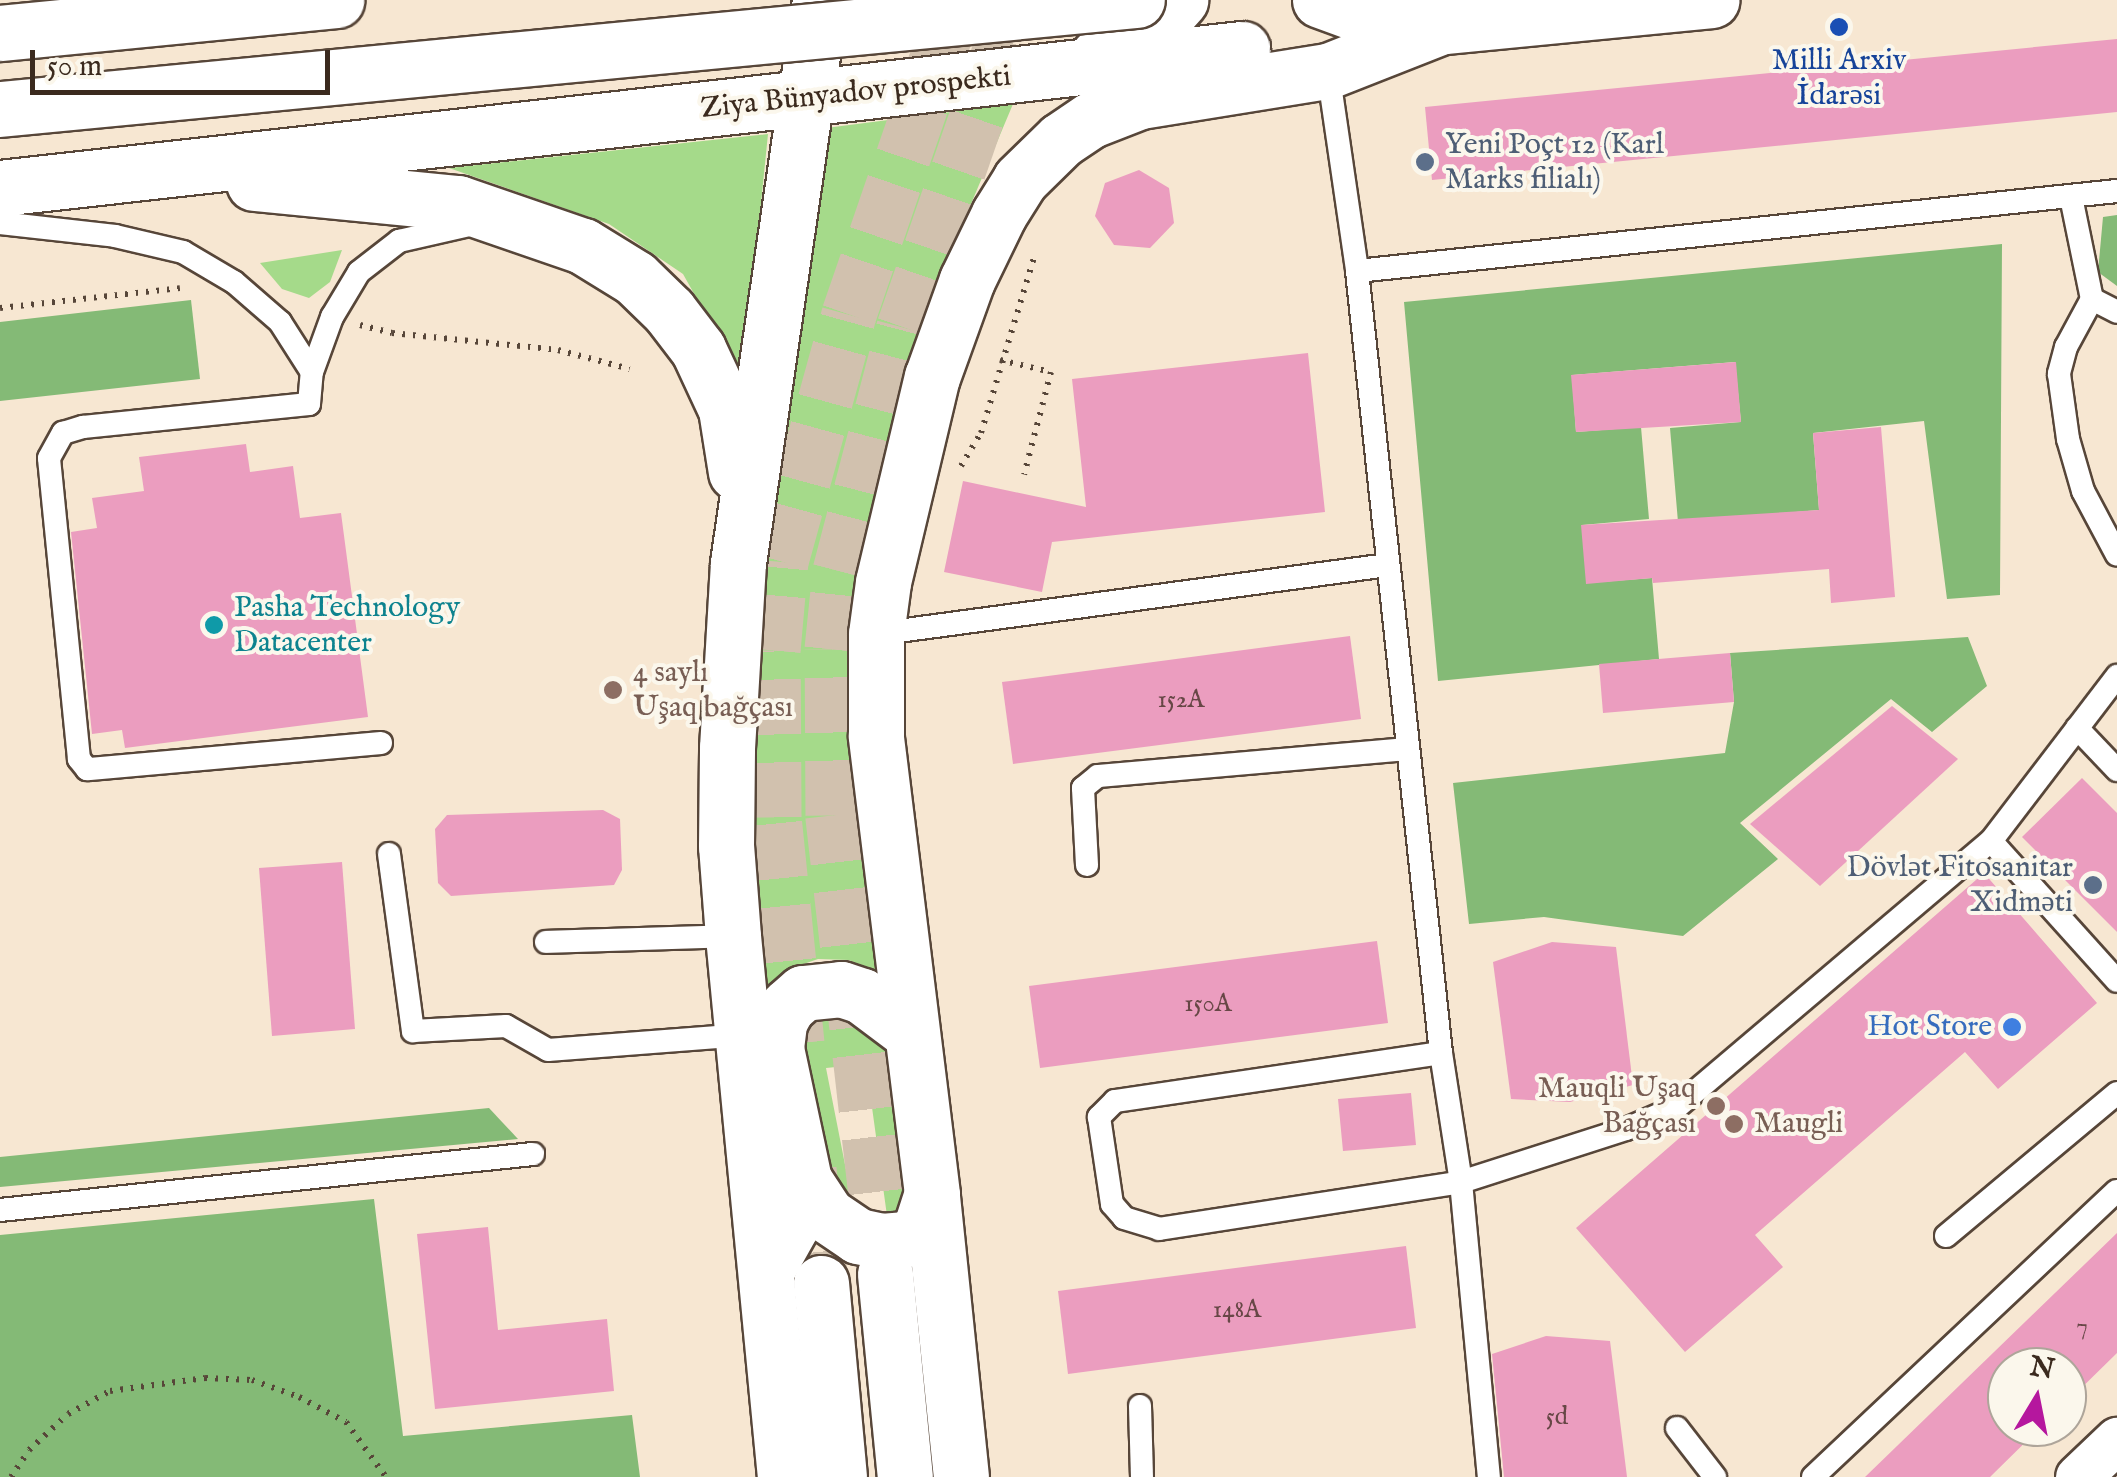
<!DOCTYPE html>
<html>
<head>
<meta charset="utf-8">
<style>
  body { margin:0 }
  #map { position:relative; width:2117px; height:1477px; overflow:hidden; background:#f7e7d2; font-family:"IM FELL English",serif }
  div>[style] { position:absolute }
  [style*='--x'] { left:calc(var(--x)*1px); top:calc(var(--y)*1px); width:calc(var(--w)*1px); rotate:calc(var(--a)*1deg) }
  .green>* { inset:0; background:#a5da8a }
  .forest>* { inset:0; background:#84ba76 }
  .building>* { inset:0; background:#eb9dbf }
  .primary-tunnel>* { height:55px; margin-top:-27.5px; transform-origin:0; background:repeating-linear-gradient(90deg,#d1c1ae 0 55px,transparent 0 83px) }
  .path>* { height:6px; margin-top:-3px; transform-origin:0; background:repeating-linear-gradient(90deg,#574639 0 2.5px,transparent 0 10.5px) }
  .roads { filter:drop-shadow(2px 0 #574639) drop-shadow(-2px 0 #574639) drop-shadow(0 2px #574639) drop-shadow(0 -2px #574639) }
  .service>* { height:22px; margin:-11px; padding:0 11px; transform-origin:11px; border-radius:11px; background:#fff }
  .minor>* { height:45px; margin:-22.5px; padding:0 22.5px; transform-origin:22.5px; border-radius:22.5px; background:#fff }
  .secondary>* { height:55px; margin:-27.5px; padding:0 27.5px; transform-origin:27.5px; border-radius:27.5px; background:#fff }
  .primary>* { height:55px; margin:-27.5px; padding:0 27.5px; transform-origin:27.5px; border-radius:27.5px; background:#fff }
  .bridges { filter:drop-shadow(2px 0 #574639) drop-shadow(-2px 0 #574639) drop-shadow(0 2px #574639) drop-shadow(0 -2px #574639) }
  .primary-bridge>* { height:55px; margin:-27.5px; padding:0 27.5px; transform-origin:27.5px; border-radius:27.5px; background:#fff }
  .dots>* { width:28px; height:28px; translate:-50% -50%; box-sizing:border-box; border:5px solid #fbf7ec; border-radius:50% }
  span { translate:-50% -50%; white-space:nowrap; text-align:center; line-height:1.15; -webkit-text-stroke:8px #fbf7ec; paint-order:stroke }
  .number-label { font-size:25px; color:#674746 }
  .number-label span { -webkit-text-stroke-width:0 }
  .transit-label { font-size:30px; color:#164399 }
  .street-label { font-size:30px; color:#3b2a1e }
  .service-label { font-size:30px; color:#4e5e75 }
  .left { translate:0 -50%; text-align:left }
  .right { translate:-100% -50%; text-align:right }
  .culture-label { font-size:30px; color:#0d838f }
  .education-label { font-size:30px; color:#785e54 }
  .shop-label { font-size:30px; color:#366cbe }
  .north { position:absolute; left:1987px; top:1347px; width:100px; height:100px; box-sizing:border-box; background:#fbf7ec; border:2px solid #aea59a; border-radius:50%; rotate:10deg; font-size:28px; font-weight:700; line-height:40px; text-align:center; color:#3b2a1e }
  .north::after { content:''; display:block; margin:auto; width:35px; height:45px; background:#b5179e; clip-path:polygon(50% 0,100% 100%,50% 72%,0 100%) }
  .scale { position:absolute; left:30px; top:50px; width:300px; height:45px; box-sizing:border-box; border:5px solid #3b2a1e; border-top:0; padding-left:12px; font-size:30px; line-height:35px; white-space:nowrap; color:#3b2a1e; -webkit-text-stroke:8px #fbf7ec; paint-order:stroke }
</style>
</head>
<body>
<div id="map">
  <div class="green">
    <i style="clip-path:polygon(1013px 104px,947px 261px,854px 654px,852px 791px,877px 974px,849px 960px,818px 959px,789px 969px,769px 993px,751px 872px,749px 630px,785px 434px,826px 128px)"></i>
    <i style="clip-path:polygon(768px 134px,743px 381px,683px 274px,609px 224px,449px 168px)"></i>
    <i style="clip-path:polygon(342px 250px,330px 282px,309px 298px,282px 289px,260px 263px)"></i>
    <i style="clip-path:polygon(820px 1008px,884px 1030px,912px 1220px,888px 1223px,866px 1064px,826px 1068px,851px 1195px,835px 1197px,812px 1126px,802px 1032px)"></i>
  </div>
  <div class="forest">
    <i style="clip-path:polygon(2117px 215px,2117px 286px,2098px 272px,2103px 217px)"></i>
    <i style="clip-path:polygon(2002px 244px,2000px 595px,1947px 599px,1924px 421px,1813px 433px,1819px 510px,1678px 522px,1670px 428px,1741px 422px,1735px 362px,1572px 375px,1576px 432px,1641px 427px,1649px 519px,1582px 525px,1587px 583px,1652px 578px,1659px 659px,1438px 681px,1404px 302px)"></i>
    <i style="clip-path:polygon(191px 300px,200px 379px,0 401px,0 322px)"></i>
    <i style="clip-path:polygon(1968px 637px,1987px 686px,1932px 732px,1891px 699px,1740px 823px,1778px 859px,1683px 936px,1544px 917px,1469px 924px,1453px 783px,1725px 753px,1734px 702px,1730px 653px)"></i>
    <i style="clip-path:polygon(489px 1108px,518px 1139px,0 1187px,0 1157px)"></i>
    <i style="clip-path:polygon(374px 1199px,403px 1436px,632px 1415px,640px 1477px,0 1477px,0 1235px)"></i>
  </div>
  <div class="building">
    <i style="clip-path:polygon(2117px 39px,2117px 112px,1432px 180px,1425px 107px)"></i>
    <i style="clip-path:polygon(1139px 170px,1169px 188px,1174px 223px,1150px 248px,1114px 245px,1095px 216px,1105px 183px)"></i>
    <i style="clip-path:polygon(1308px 353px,1325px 512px,1052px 542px,1042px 592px,944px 572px,963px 481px,1086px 507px,1072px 379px)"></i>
    <i style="clip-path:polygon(1736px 362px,1741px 422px,1576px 432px,1571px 375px)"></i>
    <i style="clip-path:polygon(1881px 427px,1895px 597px,1831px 603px,1829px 569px,1653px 583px,1652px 578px,1586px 584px,1581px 525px,1819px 510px,1813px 433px)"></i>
    <i style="clip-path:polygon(246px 444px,250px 472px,293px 466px,300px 518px,341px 513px,368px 717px,125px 748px,122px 730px,92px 734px,71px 532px,97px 528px,92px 498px,144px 491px,139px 457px)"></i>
    <i style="clip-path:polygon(1350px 636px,1361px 719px,1013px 764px,1002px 682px)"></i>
    <i style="clip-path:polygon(1730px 653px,1734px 702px,1603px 713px,1599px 664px)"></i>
    <i style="clip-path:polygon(1892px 706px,1958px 759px,1820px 886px,1750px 824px)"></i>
    <i style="clip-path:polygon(2082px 778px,2117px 813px,2117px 932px,2022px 837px)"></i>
    <i style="clip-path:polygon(603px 810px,620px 819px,622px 870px,614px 885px,451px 896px,438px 883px,435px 829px,447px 815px)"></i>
    <i style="clip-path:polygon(342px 862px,355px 1029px,272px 1036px,259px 868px)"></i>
    <i style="clip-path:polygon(1984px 873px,2097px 1003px,1998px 1089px,1965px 1052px,1755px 1235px,1783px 1267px,1685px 1352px,1576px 1228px)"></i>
    <i style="clip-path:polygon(1377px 941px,1388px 1023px,1040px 1068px,1029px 986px)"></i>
    <i style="clip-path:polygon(1552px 942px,1616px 947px,1633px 1085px,1570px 1102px,1511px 1099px,1493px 962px)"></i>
    <i style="clip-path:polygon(1411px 1093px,1416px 1145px,1343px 1151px,1338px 1099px)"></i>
    <i style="clip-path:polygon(488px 1227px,498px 1330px,607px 1319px,614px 1391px,435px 1409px,417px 1234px)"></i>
    <i style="clip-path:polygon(2117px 1233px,2117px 1353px,2067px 1402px,2067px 1367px,2007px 1367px,2007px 1427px,2041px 1427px,1990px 1477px,1865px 1477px)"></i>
    <i style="clip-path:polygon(1406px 1246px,1416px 1328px,1068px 1374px,1058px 1291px)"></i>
    <i style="clip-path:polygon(1546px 1336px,1610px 1341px,1627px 1477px,1504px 1477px,1492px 1354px)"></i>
  </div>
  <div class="primary-tunnel">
    <i style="--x:797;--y:1043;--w:227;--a:-95.8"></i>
    <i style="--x:774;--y:817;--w:167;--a:-90.3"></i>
    <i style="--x:773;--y:650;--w:89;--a:-84.9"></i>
    <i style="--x:781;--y:561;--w:256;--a:-74.6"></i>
    <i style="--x:849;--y:314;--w:332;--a:-71"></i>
    <i style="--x:809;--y:1169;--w:115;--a:84"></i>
    <i style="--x:885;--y:1274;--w:462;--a:-96.5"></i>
    <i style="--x:833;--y:815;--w:166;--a:-90.3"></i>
    <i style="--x:832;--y:649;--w:78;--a:-84.1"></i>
    <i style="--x:840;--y:571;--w:252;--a:-75.3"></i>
    <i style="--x:904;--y:327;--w:346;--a:-70.9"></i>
  </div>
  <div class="path">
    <i style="--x:0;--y:308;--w:181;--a:-6.3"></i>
    <i style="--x:360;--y:325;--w:33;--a:14"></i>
    <i style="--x:392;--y:333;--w:167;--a:5.8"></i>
    <i style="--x:558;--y:350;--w:74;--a:14.8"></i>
    <i style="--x:1000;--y:360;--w:52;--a:13.2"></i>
    <i style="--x:1051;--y:372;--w:106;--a:104.7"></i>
    <i style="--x:961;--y:466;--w:39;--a:-59"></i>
    <i style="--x:981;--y:433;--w:184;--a:-73.2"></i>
    <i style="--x:11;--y:1477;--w:32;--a:-56"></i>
    <i style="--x:29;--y:1450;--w:53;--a:-42.7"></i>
    <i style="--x:68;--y:1414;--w:48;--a:-28.7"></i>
    <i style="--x:110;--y:1391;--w:96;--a:-7.8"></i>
    <i style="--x:205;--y:1378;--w:47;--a:2.4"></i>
    <i style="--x:252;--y:1380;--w:50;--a:19.9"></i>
    <i style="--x:299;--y:1397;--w:53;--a:28"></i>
    <i style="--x:346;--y:1422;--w:68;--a:54"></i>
  </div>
  <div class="roads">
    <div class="service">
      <i style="--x:1328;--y:71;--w:202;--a:81.7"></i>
      <i style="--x:1357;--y:271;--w:786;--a:83.87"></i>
      <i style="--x:1441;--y:1053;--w:131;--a:81.2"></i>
      <i style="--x:1461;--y:1182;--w:296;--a:84.6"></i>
      <i style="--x:2071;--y:197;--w:104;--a:78.4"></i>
      <i style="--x:2092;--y:299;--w:55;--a:118.4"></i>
      <i style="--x:2066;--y:347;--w:28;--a:105"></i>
      <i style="--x:2059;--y:374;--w:66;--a:82.1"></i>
      <i style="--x:2068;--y:439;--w:54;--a:73.9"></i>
      <i style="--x:2083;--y:491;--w:72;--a:62"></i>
      <i style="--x:0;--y:223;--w:116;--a:6.4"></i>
      <i style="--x:115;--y:236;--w:70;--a:13.2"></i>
      <i style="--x:183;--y:252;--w:59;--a:30.5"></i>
      <i style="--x:234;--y:282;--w:61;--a:41"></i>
      <i style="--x:280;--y:322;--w:59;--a:57.4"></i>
      <i style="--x:1357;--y:271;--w:764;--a:-6.01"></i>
      <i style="--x:2092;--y:299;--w:28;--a:27"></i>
      <i style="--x:876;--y:634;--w:517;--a:-7.68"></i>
      <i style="--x:2077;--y:728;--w:58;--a:46.4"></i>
      <i style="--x:381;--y:743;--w:295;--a:174.9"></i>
      <i style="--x:87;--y:769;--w:13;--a:-129"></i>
      <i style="--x:79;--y:759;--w:302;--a:-95.7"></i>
      <i style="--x:49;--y:458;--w:29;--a:-61"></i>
      <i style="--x:63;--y:433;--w:21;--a:-17"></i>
      <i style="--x:83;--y:427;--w:227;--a:-5.8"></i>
      <i style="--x:309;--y:404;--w:32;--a:-85"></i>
      <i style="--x:312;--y:372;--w:59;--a:-70"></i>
      <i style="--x:332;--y:317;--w:52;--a:-59"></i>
      <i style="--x:359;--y:272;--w:51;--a:-37.8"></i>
      <i style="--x:399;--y:241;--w:72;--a:-12.9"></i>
      <i style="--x:1991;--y:841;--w:188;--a:48"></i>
      <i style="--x:389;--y:854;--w:179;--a:82.3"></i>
      <i style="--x:413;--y:1031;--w:93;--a:-3.1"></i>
      <i style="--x:506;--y:1026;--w:48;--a:29.7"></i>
      <i style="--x:548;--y:1050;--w:196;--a:-4.4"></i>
      <i style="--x:1087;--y:865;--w:77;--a:-93"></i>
      <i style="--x:1083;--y:788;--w:19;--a:-39"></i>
      <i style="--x:1098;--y:776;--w:311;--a:-5"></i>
      <i style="--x:546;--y:942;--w:187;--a:-1.8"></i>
      <i style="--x:1441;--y:1053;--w:330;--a:171.6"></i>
      <i style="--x:1115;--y:1101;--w:23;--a:135"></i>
      <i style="--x:1099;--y:1117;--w:88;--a:81.5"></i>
      <i style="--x:1112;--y:1204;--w:18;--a:49"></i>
      <i style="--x:1124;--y:1218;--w:37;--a:17"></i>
      <i style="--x:1159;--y:1229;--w:306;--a:-8.8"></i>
      <i style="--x:1461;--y:1182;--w:173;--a:-17.8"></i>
      <i style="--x:1626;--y:1129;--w:56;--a:-23.3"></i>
      <i style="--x:1677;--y:1107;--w:412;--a:-40.3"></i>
      <i style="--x:1991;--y:841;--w:208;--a:-52.6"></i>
      <i style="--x:0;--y:1210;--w:536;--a:-6"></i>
      <i style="--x:1946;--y:1236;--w:223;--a:-39.9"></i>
      <i style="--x:1140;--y:1406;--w:71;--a:88.4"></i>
      <i style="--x:1677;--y:1428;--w:62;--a:52.2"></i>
      <i style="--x:1813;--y:1477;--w:417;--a:-43.3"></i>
    </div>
    <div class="minor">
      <i style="--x:2078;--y:1477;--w:54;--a:-43.5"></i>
    </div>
    <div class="secondary">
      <i style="--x:1320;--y:0;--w:59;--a:20"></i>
      <i style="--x:1375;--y:20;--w:59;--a:4.8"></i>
      <i style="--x:1406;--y:30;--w:307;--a:-5.6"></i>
      <i style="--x:1098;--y:56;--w:64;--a:-26.2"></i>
      <i style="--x:1155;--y:28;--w:38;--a:-48"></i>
      <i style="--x:254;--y:183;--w:205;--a:5.6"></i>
      <i style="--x:458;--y:203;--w:132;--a:19"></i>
      <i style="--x:583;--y:246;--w:61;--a:31.6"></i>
      <i style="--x:635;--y:278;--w:47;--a:44.1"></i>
      <i style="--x:669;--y:311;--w:48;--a:52.7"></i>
      <i style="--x:698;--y:349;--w:66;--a:65"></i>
      <i style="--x:726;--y:409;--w:64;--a:81"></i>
      <i style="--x:0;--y:188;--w:1250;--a:-6.39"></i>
      <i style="--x:804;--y:1180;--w:42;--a:56.7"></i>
      <i style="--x:827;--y:1215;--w:37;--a:34"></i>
      <i style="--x:858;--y:1236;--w:25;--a:12"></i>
      <i style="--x:882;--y:1241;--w:24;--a:-5"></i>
      <i style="--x:906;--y:1239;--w:17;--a:-33"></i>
      <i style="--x:920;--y:1230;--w:38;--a:-72"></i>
      <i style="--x:767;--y:1269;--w:49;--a:-60.8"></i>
      <i style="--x:791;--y:1226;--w:48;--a:-74.2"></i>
      <i style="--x:804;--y:1180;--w:135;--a:-102"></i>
      <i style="--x:776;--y:1048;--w:26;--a:-83"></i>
      <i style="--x:779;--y:1022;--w:18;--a:-61"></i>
      <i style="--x:788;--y:1006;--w:20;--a:-41"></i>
      <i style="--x:803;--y:993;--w:38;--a:-6"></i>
      <i style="--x:841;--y:989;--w:22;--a:18"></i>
      <i style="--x:862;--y:996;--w:60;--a:36.9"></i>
      <i style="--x:785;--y:1477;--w:543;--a:-95.49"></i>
      <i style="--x:733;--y:936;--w:90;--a:-94.4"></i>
      <i style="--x:726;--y:846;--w:98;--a:-89.4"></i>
      <i style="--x:727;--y:748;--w:185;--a:-86.6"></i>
      <i style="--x:738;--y:563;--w:569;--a:-81.71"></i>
      <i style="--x:961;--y:1477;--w:284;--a:-95.9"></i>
      <i style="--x:932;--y:1194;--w:462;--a:-97"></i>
      <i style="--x:876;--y:735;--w:101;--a:-90"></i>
      <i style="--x:876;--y:634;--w:52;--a:-82.3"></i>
      <i style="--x:883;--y:582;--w:211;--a:-76.6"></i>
      <i style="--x:932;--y:377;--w:103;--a:-70.2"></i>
      <i style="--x:967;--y:280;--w:73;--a:-64.1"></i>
      <i style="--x:999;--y:214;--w:40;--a:-58"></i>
      <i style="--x:1020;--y:180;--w:57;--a:-44.3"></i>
      <i style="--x:1061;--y:140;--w:36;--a:-34"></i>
      <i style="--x:1091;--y:120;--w:53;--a:-21.2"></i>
      <i style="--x:1140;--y:101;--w:190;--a:-9.1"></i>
      <i style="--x:1328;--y:71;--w:123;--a:-21.5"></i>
    </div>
    <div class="primary">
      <i style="--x:0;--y:33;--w:338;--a:-5.6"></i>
      <i style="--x:885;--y:1274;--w:204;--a:84.4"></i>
      <i style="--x:821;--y:1283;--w:195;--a:84.7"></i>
    </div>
  </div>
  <div class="bridges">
    <div class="primary-bridge">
      <i style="--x:0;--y:109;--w:1142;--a:-5.48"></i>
    </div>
  </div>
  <div class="dots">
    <i style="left:1839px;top:27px;background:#1a4fb4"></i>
    <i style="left:1425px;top:162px;background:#5c6f8a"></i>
    <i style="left:214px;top:625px;background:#0f9aa8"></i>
    <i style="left:613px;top:690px;background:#8d6e63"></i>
    <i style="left:2093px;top:885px;background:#5c6f8a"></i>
    <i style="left:2012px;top:1027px;background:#3f7fe0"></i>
    <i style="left:1716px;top:1106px;background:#8d6e63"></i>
    <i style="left:1734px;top:1124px;background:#8d6e63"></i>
  </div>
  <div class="number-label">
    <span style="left:1181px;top:700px">152A</span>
    <span style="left:1208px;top:1004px">150A</span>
    <span style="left:1237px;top:1310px">148A</span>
    <span style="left:2082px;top:1327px">7</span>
    <span style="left:1557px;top:1417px">5d</span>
  </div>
  <div class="transit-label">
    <span style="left:1839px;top:78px">Milli Arxiv<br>İdarəsi</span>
  </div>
  <div class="street-label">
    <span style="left:856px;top:93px;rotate:-6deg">Ziya Bünyadov prospekti</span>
  </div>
  <div class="service-label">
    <span class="left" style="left:1445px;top:162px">Yeni Poçt 12 (Karl<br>Marks filialı)</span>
    <span class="right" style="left:2073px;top:885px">Dövlət Fitosanitar<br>Xidməti</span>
  </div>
  <div class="culture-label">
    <span class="left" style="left:234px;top:625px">Pasha Technology<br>Datacenter</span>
  </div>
  <div class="education-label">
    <span class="left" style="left:633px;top:690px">4 saylı<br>Uşaq bağçası</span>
    <span class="right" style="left:1696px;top:1106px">Mauqli Uşaq<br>Bağçası</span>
    <span class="left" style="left:1754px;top:1124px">Maugli</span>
  </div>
  <div class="shop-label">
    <span class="right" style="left:1992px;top:1027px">Hot Store</span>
  </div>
  <div class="north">N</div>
  <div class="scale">50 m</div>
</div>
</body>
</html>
